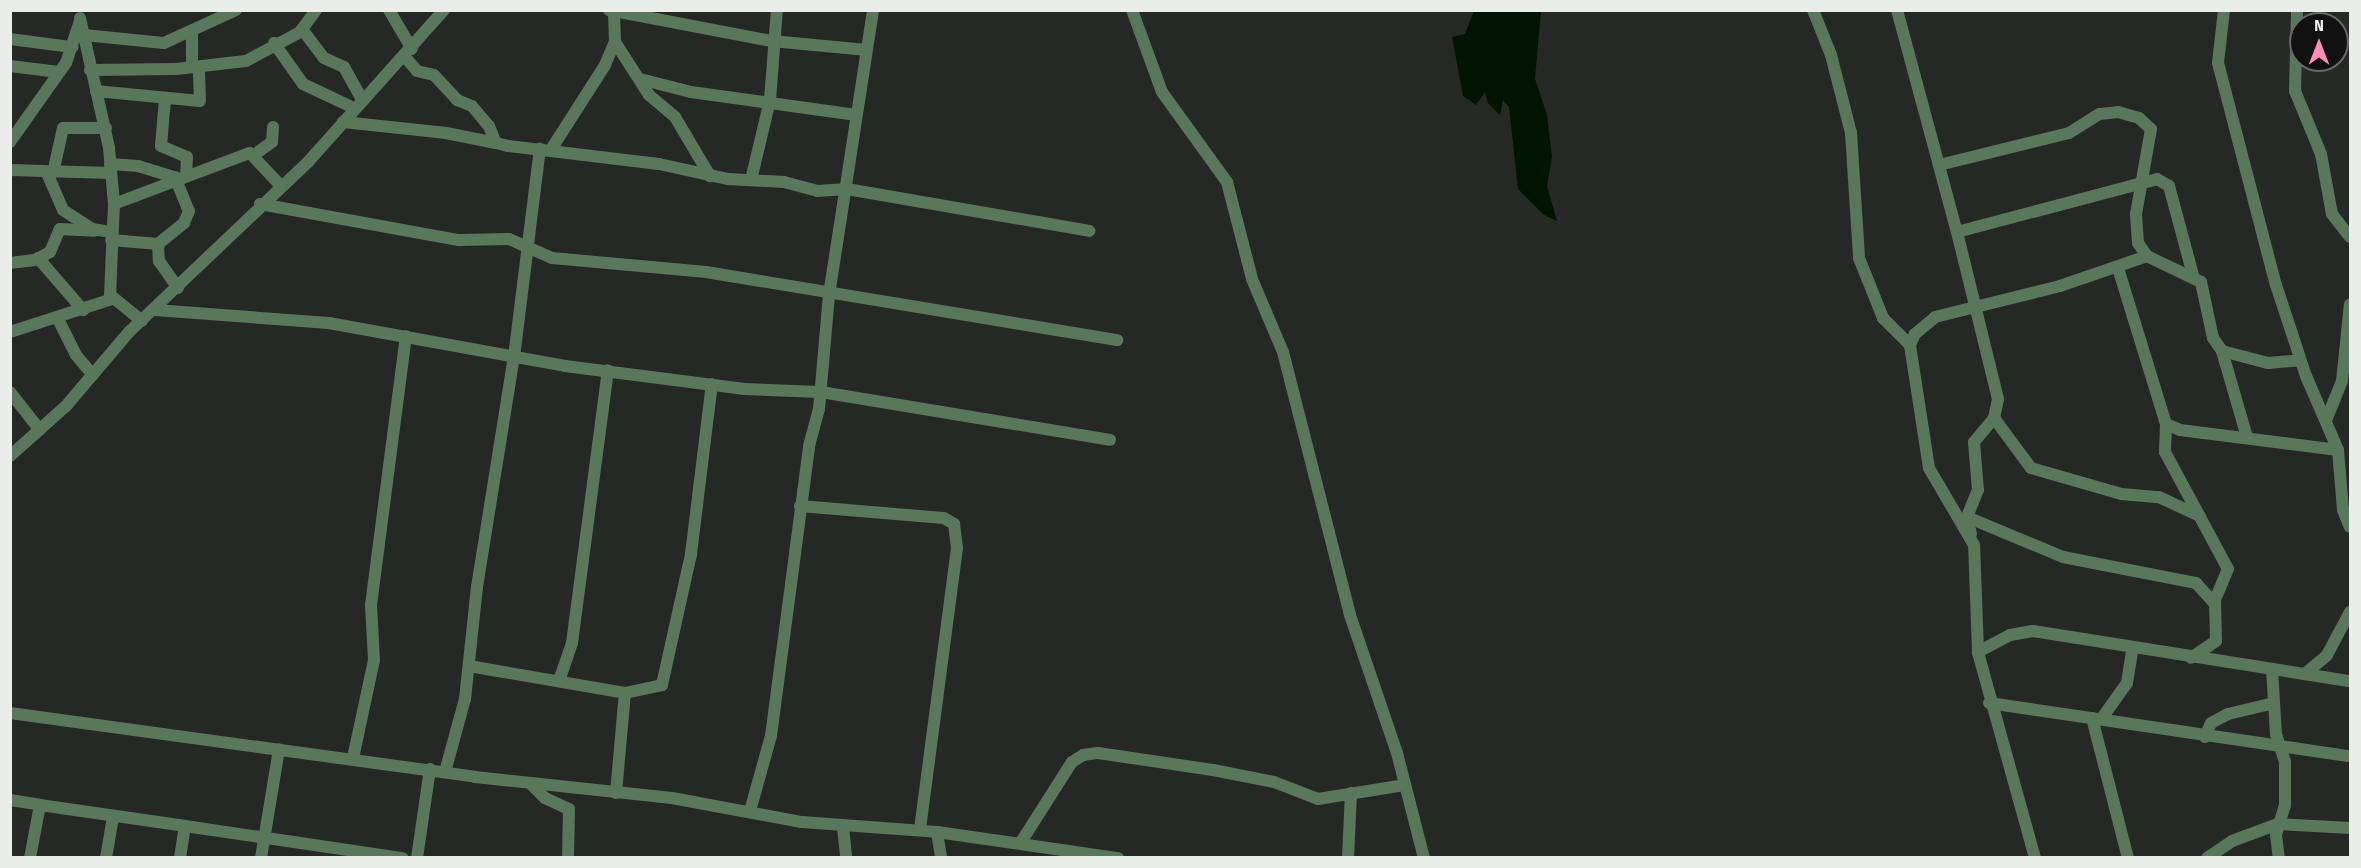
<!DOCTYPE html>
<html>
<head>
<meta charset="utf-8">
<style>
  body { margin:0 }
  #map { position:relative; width:2361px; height:868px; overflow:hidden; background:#262826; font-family:"Fira Sans Condensed",sans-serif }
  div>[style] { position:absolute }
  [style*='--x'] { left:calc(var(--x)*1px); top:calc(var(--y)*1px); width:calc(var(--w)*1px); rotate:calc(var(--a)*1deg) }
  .water>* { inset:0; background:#001402 }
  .minor>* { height:12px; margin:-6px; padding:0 6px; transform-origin:6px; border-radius:6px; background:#59775b }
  span { translate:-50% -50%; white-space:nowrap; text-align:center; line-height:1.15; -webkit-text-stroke:5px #101110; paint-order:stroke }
  .frame { position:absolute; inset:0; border:12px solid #ebedeb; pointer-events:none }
  .north { position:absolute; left:2289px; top:12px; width:60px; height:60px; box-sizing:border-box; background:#101110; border:2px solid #686968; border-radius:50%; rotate:0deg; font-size:16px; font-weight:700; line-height:24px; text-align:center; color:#ebedeb }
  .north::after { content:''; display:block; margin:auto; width:21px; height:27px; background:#ff8eba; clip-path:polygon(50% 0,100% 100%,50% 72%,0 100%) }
</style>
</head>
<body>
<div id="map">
  <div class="water">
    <i style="clip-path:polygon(1474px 11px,1541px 11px,1535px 79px,1547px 115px,1552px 157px,1547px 186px,1557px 221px,1544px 215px,1518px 189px,1509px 107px,1503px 100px,1500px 115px,1488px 103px,1485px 92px,1476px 105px,1463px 96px,1452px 37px,1465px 34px)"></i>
  </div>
  <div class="minor">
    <i style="--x:389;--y:10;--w:45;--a:59.5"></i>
    <i style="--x:609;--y:10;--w:166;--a:10.8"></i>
    <i style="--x:772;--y:41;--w:95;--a:5.4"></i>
    <i style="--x:1132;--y:10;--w:87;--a:69.9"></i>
    <i style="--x:1162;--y:92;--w:111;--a:54.2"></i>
    <i style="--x:1227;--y:182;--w:100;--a:75.5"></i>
    <i style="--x:1252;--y:279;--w:79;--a:67"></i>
    <i style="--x:1283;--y:352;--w:271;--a:75.7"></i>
    <i style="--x:1350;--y:615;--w:146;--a:71.2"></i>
    <i style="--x:1397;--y:753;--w:108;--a:75.6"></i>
    <i style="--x:1813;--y:10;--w:48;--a:68.2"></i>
    <i style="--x:1831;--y:55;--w:81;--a:75.6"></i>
    <i style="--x:1851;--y:133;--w:125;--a:86.3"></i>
    <i style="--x:1859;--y:258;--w:65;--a:68.2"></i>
    <i style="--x:1883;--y:318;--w:38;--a:45"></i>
    <i style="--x:1897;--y:10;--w:230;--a:74.9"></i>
    <i style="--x:2224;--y:10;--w:53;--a:96.5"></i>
    <i style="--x:2218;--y:63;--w:229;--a:75.4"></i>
    <i style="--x:2276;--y:285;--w:96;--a:71.8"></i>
    <i style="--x:2306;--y:376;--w:81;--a:66.6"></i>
    <i style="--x:2338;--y:450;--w:60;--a:85.2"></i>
    <i style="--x:2343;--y:510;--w:18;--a:68"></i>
    <i style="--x:2297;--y:10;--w:81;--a:91.4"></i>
    <i style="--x:2295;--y:91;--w:68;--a:67.6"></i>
    <i style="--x:2321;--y:154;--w:61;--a:79.6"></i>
    <i style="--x:2332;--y:214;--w:29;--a:52"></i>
    <i style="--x:80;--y:18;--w:133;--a:77.4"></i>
    <i style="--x:109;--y:148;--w:56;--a:84.9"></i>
    <i style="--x:114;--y:204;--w:91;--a:92.5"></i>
    <i style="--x:110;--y:295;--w:41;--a:39.1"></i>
    <i style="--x:302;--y:29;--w:36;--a:53"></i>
    <i style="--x:324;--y:58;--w:22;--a:24"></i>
    <i style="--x:344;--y:67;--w:38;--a:61"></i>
    <i style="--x:192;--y:33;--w:34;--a:90"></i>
    <i style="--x:84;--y:35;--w:80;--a:5.7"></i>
    <i style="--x:164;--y:43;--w:79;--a:-24.6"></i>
    <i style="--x:10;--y:39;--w:63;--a:7.4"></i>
    <i style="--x:615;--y:42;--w:63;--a:57.3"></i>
    <i style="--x:649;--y:95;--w:34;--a:40"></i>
    <i style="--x:675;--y:117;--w:69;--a:59.3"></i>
    <i style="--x:274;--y:43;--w:50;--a:54.7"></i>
    <i style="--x:303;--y:84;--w:56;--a:25.2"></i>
    <i style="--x:405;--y:57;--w:18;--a:49"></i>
    <i style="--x:417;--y:71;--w:17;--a:13"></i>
    <i style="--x:434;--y:75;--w:34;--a:47"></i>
    <i style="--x:457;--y:100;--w:16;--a:22"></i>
    <i style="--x:472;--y:106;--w:26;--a:50"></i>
    <i style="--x:489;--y:126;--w:18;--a:68"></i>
    <i style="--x:496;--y:143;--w:12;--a:14"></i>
    <i style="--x:508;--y:146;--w:152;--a:6.8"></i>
    <i style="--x:659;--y:164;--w:71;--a:12.3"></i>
    <i style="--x:728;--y:179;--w:56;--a:3.1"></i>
    <i style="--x:784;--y:182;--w:34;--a:15"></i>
    <i style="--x:817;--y:191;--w:30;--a:-4"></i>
    <i style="--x:847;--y:189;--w:246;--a:9.8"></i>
    <i style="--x:10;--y:66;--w:49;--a:7"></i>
    <i style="--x:90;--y:70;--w:86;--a:-0.7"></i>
    <i style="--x:176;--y:69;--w:70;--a:-6.5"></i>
    <i style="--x:246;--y:61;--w:61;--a:-28.2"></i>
    <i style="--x:300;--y:32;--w:27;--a:-54"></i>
    <i style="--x:640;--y:79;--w:53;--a:14.3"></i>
    <i style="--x:691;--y:92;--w:167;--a:7.9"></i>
    <i style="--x:96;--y:91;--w:104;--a:5.5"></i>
    <i style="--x:200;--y:101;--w:34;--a:-92"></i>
    <i style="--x:165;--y:99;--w:47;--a:94.9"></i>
    <i style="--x:161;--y:146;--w:28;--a:23"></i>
    <i style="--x:187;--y:157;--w:19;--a:93"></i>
    <i style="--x:343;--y:122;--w:104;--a:6.1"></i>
    <i style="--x:446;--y:133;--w:51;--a:11.3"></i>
    <i style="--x:10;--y:142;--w:97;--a:-54.7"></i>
    <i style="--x:66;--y:63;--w:44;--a:-71.6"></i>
    <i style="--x:552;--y:148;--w:98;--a:-57.4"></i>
    <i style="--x:605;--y:65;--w:25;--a:-67"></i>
    <i style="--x:615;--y:42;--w:30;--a:-92"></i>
    <i style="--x:254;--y:155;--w:22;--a:-36"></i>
    <i style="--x:272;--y:142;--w:15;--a:-86"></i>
    <i style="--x:110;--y:164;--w:28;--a:4"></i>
    <i style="--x:138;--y:166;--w:39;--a:17"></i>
    <i style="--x:175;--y:177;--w:37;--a:68"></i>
    <i style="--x:189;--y:211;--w:13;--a:113"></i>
    <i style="--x:184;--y:223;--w:33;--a:141"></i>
    <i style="--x:158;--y:244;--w:47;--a:-175.1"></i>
    <i style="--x:1939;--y:165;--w:134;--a:-13.8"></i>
    <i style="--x:2069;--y:133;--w:36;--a:-32"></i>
    <i style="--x:2100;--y:114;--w:18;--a:-6"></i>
    <i style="--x:2118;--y:112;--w:22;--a:16"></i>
    <i style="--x:2139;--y:118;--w:16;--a:43"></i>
    <i style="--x:2151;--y:129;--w:86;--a:100"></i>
    <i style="--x:2136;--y:214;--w:29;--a:86"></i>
    <i style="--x:2138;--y:243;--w:16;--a:55"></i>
    <i style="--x:10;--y:170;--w:101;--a:1.7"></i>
    <i style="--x:47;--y:173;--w:40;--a:66.6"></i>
    <i style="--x:63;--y:210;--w:35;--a:33"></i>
    <i style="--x:92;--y:229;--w:20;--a:9"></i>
    <i style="--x:53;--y:173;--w:46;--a:-77.5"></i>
    <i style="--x:63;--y:128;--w:43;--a:0"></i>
    <i style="--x:751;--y:180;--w:82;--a:-76.6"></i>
    <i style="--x:770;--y:100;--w:90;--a:-85.6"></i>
    <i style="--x:114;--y:204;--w:145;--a:-20.6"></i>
    <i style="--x:250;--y:153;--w:45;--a:46.8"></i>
    <i style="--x:260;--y:204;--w:202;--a:10.3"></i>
    <i style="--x:459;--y:240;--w:50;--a:-1.1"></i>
    <i style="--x:509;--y:239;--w:47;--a:23.8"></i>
    <i style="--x:552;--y:258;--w:155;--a:5.2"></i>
    <i style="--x:706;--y:272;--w:417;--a:9.4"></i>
    <i style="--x:158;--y:244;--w:17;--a:87"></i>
    <i style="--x:159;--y:261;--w:33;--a:55"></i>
    <i style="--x:38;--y:258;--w:69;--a:49.1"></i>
    <i style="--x:10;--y:263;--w:25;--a:-7"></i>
    <i style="--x:35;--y:260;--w:17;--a:-28"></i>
    <i style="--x:50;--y:252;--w:25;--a:-67"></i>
    <i style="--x:60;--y:229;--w:34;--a:3"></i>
    <i style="--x:2118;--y:268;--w:163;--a:72.9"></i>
    <i style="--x:2166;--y:424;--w:15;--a:23"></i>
    <i style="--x:2180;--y:430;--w:159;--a:7.2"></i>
    <i style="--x:155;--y:310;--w:174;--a:4.3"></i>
    <i style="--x:329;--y:323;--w:240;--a:10.3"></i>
    <i style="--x:565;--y:366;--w:181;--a:7.3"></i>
    <i style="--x:745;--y:389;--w:76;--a:2.3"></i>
    <i style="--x:821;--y:392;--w:293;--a:9.4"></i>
    <i style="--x:58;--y:319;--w:40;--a:63.4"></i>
    <i style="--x:76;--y:355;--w:26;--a:50"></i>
    <i style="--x:10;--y:332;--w:107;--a:-17.9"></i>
    <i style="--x:2222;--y:351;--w:90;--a:73.8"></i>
    <i style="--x:10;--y:392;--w:48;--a:51.7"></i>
    <i style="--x:1994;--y:418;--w:62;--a:53.5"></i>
    <i style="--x:2031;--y:468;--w:94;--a:16.1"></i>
    <i style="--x:2121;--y:494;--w:38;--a:5"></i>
    <i style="--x:2159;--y:497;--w:45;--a:24.9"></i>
    <i style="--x:2327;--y:418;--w:40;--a:-68"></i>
    <i style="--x:2342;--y:381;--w:77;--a:-84.1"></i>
    <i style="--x:2166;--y:424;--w:28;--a:92"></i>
    <i style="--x:2165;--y:452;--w:133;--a:61.7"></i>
    <i style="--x:2228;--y:569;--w:33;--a:113"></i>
    <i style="--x:2215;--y:599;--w:42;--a:88.6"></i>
    <i style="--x:2216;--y:641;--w:30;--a:146"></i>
    <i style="--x:10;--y:456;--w:75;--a:-41.8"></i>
    <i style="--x:66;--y:406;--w:97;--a:-49.6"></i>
    <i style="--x:129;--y:332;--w:247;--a:-43.5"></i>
    <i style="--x:308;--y:162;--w:204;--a:-48.2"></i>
    <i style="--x:800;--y:506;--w:144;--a:4.8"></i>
    <i style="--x:944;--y:518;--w:12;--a:31"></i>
    <i style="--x:954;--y:524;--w:24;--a:83"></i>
    <i style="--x:957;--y:548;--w:284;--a:97.5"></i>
    <i style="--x:1967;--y:517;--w:104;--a:22.6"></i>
    <i style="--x:2063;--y:557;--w:136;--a:11.1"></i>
    <i style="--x:2196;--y:583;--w:27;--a:48"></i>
    <i style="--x:1971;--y:534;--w:17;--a:-103"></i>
    <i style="--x:1967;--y:517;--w:29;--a:-68"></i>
    <i style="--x:1978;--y:490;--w:48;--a:-94.8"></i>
    <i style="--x:1974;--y:442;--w:31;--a:-50"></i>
    <i style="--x:1994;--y:418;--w:19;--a:-78"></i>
    <i style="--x:1998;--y:399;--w:172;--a:-103.8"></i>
    <i style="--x:1957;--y:232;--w:207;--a:-14.8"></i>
    <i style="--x:2157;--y:179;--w:14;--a:30"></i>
    <i style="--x:2169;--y:186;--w:92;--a:74.9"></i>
    <i style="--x:1978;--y:652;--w:36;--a:-28"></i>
    <i style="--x:2010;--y:635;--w:23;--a:-10"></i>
    <i style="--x:2033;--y:631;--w:321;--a:9"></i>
    <i style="--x:469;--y:666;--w:158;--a:9.8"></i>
    <i style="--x:625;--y:693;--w:38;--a:-12"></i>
    <i style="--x:662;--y:685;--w:134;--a:-77.5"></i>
    <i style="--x:691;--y:554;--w:171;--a:-83"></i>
    <i style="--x:2272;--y:669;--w:65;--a:86.5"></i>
    <i style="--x:2276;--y:734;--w:29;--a:72"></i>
    <i style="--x:2285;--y:762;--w:43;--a:90"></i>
    <i style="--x:2285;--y:805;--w:31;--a:107"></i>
    <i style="--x:2276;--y:835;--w:23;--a:83"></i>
    <i style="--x:2307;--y:672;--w:26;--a:-40"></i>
    <i style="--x:2327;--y:655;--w:49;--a:-61.9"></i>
    <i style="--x:559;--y:681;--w:40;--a:-71.1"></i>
    <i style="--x:572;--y:643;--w:275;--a:-82.5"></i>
    <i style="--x:1989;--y:703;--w:365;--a:8.4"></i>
    <i style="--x:10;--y:713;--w:469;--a:7.8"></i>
    <i style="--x:475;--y:777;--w:198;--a:6.1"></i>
    <i style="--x:672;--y:798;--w:132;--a:10.5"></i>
    <i style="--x:802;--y:822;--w:135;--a:4.2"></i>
    <i style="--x:937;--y:832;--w:183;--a:8.2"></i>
    <i style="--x:2092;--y:718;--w:145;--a:75.6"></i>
    <i style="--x:2102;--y:718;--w:43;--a:-54.5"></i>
    <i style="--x:2127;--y:683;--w:36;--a:-81"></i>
    <i style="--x:2205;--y:737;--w:15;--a:-67"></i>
    <i style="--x:2211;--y:723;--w:19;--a:-28"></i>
    <i style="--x:2228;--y:714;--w:47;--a:-13.4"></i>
    <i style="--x:353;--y:758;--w:100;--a:-77.9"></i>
    <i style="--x:374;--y:660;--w:55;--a:-93.1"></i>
    <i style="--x:371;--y:605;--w:271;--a:-82.6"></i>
    <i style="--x:445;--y:772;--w:76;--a:-74.7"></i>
    <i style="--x:465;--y:699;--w:113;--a:-83.9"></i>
    <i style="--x:477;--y:587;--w:233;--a:-80.9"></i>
    <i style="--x:514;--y:357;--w:210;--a:-82.9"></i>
    <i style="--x:531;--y:784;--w:20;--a:45"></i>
    <i style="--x:545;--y:798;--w:26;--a:25"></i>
    <i style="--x:569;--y:809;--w:49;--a:91.2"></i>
    <i style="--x:616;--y:793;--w:100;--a:-84.9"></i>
    <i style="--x:10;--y:800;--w:30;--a:9"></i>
    <i style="--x:750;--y:811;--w:78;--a:-74.4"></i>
    <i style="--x:771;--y:736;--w:292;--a:-82.5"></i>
    <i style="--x:809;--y:446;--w:38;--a:-75"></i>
    <i style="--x:819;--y:409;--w:114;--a:-85"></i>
    <i style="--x:829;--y:295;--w:288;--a:-81.2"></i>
    <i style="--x:185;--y:826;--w:220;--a:8.4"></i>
    <i style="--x:843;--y:827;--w:31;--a:84"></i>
    <i style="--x:937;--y:832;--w:26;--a:81"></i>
    <i style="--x:1021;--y:842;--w:95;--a:-57.5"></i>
    <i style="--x:1072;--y:762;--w:13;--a:-32"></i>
    <i style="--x:1083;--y:755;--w:15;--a:-8"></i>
    <i style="--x:1098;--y:753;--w:116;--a:8.4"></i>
    <i style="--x:1213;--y:770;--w:62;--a:11.1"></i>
    <i style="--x:1274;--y:782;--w:47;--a:21.1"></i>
    <i style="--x:1318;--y:799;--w:87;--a:-9.2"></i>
    <i style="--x:30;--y:858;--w:54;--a:-79.3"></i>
    <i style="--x:40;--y:805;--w:147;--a:8.2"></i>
    <i style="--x:185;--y:826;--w:32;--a:99"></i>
    <i style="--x:106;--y:858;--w:42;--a:-80.3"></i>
    <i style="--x:261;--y:858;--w:110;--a:-80.6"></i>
    <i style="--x:417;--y:858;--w:90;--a:-81.7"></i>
    <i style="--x:1348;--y:858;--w:65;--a:-87.4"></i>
    <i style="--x:2035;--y:858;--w:214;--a:-105.5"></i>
    <i style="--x:1978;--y:652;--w:107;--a:-92.1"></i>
    <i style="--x:1974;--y:545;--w:89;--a:-120.3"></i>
    <i style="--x:1929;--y:468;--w:124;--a:-98.8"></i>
    <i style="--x:1910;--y:345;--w:12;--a:-66"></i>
    <i style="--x:1915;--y:334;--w:26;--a:-40"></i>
    <i style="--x:1935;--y:317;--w:129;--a:-13.9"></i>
    <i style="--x:2060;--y:286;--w:92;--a:-19"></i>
    <i style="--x:2147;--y:256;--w:60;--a:25.7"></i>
    <i style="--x:2201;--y:282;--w:57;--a:77.9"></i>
    <i style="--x:2213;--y:338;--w:16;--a:55"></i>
    <i style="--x:2222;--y:351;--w:48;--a:14.6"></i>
    <i style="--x:2268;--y:363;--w:32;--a:-5"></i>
    <i style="--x:2207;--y:858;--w:30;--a:-34"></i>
    <i style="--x:2232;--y:841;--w:49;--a:-20.3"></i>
    <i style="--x:2278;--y:824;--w:72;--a:3.2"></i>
  </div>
  <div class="frame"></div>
  <div class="north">N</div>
</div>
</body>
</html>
